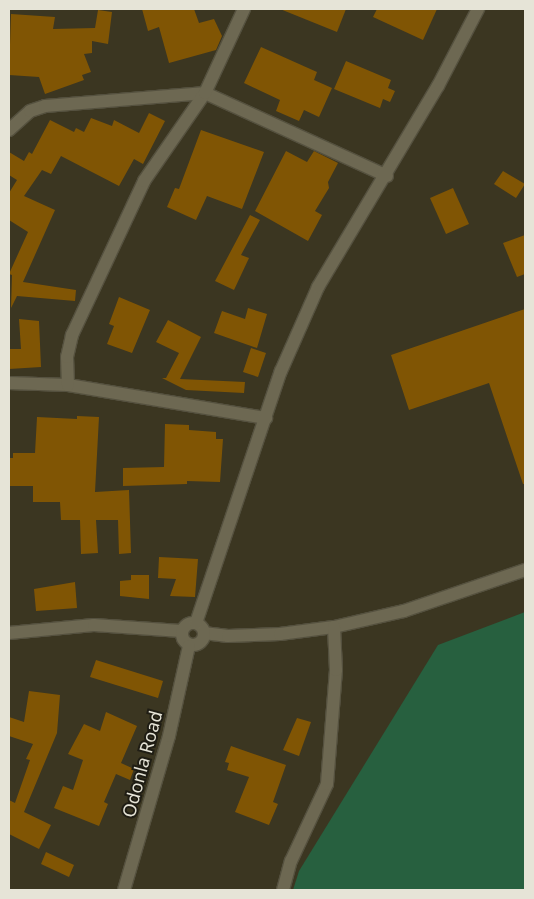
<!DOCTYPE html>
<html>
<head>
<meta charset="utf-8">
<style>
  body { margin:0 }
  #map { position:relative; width:534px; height:899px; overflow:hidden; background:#3b3621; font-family:"Noto Sans",sans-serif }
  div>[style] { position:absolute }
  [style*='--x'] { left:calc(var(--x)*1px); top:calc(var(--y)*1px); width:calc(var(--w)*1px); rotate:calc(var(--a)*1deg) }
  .green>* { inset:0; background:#27603f }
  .building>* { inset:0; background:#805504 }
  .roads { filter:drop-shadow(1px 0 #55513f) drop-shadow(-1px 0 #55513f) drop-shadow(0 1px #55513f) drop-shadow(0 -1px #55513f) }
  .minor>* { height:12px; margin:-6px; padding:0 6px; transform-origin:6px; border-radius:6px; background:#6d6852 }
  .tertiary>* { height:12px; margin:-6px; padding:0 6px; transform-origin:6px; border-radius:6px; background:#6d6852 }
  .tertiary>.ring { margin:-6px; padding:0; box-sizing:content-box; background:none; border:12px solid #6d6852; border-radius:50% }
  span { translate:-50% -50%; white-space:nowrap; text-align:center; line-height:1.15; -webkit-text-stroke:4px #1f1d14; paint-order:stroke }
  .street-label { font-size:18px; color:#e6e4d7 }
  .frame { position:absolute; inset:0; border:10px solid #e6e4d7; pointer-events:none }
</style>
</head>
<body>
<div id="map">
  <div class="green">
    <i style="clip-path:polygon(525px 612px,525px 890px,293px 890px,299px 871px,438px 645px)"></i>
  </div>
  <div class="building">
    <i style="clip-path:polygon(142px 9px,194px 9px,199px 23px,214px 19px,222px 36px,216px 50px,169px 63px,159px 27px,148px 31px)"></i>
    <i style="clip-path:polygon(280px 9px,346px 9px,337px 32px)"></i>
    <i style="clip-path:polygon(377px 9px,437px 9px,423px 40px,373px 17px)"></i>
    <i style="clip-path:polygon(98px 10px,112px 12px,108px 44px,92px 41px,92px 53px,84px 54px,91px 72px,82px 75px,84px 80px,45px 94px,39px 77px,9px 75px,11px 14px,55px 17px,53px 29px,95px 28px)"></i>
    <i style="clip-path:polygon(261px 47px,317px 72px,314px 80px,332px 88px,319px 117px,304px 110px,299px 121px,276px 111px,280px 100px,244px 83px)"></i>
    <i style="clip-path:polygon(346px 61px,391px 80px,388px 88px,395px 91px,390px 102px,383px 99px,380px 108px,334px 89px)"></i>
    <i style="clip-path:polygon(149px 113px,165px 121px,143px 164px,134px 159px,119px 186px,61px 156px,51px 174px,42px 170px,24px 196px,55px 210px,23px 282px,76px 290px,75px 301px,17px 296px,11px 308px,12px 275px,9px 274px,28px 232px,9px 220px,9px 193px,17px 180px,9px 175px,9px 152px,24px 161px,29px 152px,32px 154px,50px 120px,74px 132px,76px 128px,84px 132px,91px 118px,112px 126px,114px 120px,139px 133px)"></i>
    <i style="clip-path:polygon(201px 130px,264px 152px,242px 209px,207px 196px,196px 220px,167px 207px,175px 188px,179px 189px)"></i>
    <i style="clip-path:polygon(286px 151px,307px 162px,314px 151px,338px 163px,328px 182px,329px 188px,315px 211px,322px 215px,308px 241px,255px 211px)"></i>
    <i style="clip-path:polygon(503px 171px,525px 184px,516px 198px,494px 184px)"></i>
    <i style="clip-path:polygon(453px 188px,469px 224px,446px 234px,430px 198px)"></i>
    <i style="clip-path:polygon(250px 215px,260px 220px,241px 255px,249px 258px,234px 290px,215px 281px)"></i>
    <i style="clip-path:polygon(525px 235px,525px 274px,517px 277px,503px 243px)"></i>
    <i style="clip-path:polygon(119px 297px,150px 310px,132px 353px,107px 344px,114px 326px,109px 324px)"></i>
    <i style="clip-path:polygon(248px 308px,267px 314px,257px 348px,214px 333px,222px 311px,245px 319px)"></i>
    <i style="clip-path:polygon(525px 309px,525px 484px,523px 484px,489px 383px,409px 410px,391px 355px)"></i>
    <i style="clip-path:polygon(19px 319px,39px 321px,41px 367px,9px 369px,9px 349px,21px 349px)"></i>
    <i style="clip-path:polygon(168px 320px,201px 337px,180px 379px,245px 382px,244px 393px,186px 390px,162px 378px,166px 378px,179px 353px,156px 342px)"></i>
    <i style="clip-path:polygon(251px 348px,266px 353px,258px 377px,243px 372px)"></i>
    <i style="clip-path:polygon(77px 416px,99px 417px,95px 492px,129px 490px,131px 553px,119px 554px,118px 520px,96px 520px,98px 553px,81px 554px,80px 520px,61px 520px,60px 502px,33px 502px,33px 486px,9px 486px,9px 458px,13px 458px,13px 453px,35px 453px,37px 417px,77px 419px)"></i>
    <i style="clip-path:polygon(165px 424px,189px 425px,189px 430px,216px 432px,216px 439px,223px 439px,220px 482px,187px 481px,187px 484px,123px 486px,123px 468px,164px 467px)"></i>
    <i style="clip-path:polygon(159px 557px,198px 559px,195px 597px,170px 596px,176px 579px,158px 578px)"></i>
    <i style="clip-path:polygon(131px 575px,149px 575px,149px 599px,120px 596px,120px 581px,131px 580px)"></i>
    <i style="clip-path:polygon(75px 582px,77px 608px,36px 611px,34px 589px)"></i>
    <i style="clip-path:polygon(96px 660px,163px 681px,158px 698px,90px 677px)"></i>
    <i style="clip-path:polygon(29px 691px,60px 695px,57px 733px,24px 812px,51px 825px,39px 849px,9px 834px,9px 800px,15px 803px,30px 760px,26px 759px,33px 744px,9px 736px,9px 717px,24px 722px)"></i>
    <i style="clip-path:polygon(106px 712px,137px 726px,121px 763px,134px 769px,130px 780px,116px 774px,104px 802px,108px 804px,99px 826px,54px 808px,63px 786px,73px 790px,83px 760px,68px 754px,84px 724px,100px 731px)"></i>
    <i style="clip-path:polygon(297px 718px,311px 722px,299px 756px,283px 750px)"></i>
    <i style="clip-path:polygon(231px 746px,286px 765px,273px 802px,278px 804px,269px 825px,235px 812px,249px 777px,227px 770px,229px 763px,225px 762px)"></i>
    <i style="clip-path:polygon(46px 852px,74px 865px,69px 877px,41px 864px)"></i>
  </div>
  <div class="roads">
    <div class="minor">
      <i style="--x:9;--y:130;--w:28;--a:-42"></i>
      <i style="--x:30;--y:111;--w:16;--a:-18"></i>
      <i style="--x:45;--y:106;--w:161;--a:-4.6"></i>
      <i style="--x:205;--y:93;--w:200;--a:24.5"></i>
      <i style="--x:9;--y:383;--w:59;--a:1.9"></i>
      <i style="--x:68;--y:385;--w:201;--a:9.5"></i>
      <i style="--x:68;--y:385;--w:28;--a:-92"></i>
      <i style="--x:67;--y:357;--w:23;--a:-77"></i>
      <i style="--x:72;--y:335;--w:170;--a:-64.9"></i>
      <i style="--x:144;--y:181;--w:107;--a:-55.3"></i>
      <i style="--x:205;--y:93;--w:93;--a:-65.1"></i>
      <i style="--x:9;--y:633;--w:85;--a:-5.4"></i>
      <i style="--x:94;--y:625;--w:87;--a:3.9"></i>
      <i style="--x:204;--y:633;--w:24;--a:7"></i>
      <i style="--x:228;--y:636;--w:52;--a:-2.2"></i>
      <i style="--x:280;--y:634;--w:54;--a:-7.4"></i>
      <i style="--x:334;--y:627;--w:72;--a:-12.9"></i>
      <i style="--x:404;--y:611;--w:128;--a:-18.7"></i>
      <i style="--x:283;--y:890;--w:30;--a:-75"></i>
      <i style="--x:291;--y:861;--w:85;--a:-64.9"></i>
      <i style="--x:327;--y:784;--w:114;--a:-85.5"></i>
      <i style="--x:336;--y:670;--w:43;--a:-92.7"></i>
    </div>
    <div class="tertiary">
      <i class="ring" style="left:182px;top:623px;width:10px;height:10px"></i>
      <i style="--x:196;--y:623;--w:266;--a:-71.4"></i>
      <i style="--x:281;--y:371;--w:92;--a:-66.2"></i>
      <i style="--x:318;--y:287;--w:234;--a:-59.2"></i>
      <i style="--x:438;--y:86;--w:87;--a:-62.5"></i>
      <i style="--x:124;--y:890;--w:160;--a:-73.7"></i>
      <i style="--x:169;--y:736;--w:92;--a:-77.5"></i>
    </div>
  </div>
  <div class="street-label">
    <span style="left:142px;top:764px;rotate:-75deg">Odonla Road</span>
  </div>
  <div class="frame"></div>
</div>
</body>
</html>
